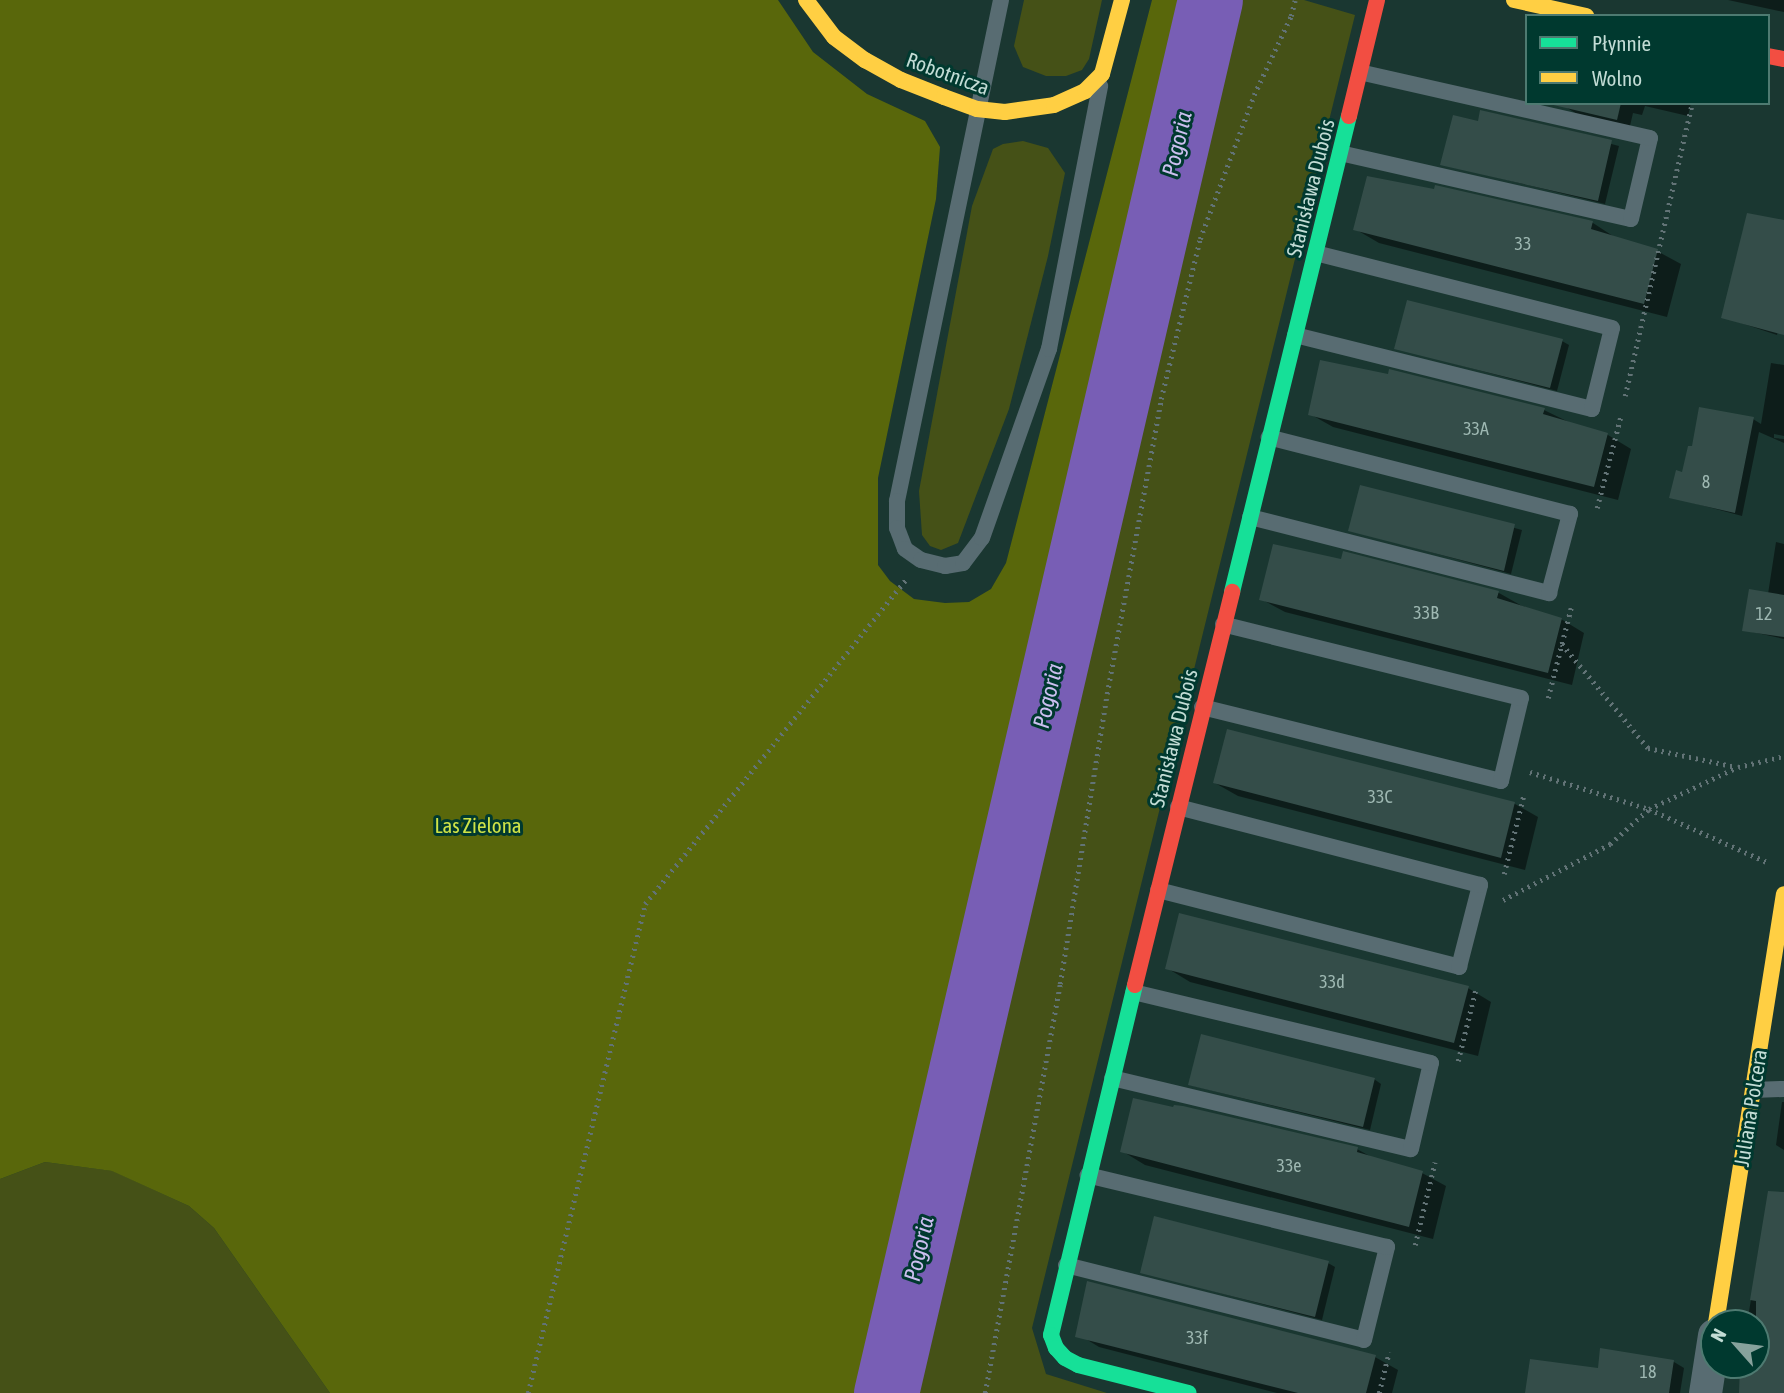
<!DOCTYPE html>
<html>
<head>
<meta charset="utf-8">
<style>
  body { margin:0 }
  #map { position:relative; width:1784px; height:1393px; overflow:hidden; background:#1a3731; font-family:"Asap Condensed",sans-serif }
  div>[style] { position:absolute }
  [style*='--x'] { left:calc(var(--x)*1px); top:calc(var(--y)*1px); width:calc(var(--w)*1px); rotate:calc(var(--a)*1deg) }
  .green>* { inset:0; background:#455117 }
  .forest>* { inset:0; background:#59670b }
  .shadow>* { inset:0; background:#0007 }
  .river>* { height:65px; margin:-32.5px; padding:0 32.5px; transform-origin:32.5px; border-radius:32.5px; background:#785eb5 }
  .building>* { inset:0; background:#344d49 }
  .path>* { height:4.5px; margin-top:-2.25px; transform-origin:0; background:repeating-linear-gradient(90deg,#627376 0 2px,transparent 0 7px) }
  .lane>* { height:16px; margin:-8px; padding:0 8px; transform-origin:8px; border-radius:8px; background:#586c72 }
  .street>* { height:33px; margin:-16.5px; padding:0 16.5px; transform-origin:16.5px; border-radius:16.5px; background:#586c72 }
  .fast>* { height:16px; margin:-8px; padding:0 8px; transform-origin:8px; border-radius:8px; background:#16e098 }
  .slow>* { height:16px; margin:-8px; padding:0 8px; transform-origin:8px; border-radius:8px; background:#ffcf43 }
  .jam>* { height:16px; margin:-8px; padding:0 8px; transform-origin:8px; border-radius:8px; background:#f24e42 }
  span { translate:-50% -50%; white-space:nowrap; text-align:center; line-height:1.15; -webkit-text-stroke:6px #00392f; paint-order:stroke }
  .number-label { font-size:18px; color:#9eb8b2 }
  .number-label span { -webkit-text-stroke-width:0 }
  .street-label { font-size:21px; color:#c2dcd5 }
  .park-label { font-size:21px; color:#cfe347 }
  .water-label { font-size:23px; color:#ccbff0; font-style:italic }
  .legend { position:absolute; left:1525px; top:14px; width:245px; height:91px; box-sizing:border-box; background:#00392f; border:2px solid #4e7a71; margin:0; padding:9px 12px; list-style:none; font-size:21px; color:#c2dcd5 }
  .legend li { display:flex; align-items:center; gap:14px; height:35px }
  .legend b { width:35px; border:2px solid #4e7a71 }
  .north { position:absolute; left:1700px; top:1309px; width:70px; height:70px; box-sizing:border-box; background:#00392f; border:2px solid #4e7a71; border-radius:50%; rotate:298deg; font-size:19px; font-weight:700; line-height:28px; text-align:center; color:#c2dcd5 }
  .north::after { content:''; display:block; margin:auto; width:24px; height:32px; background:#87a29c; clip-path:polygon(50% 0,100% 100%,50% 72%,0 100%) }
</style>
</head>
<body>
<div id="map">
  <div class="green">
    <i style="clip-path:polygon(1024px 0,1102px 0,1089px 59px,1082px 70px,1066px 76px,1046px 76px,1023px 67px,1014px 46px)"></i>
    <i style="clip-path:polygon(1224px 0,1304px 0,1355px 15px,1032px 1328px,1046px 1374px,1107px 1393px,907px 1393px)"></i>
    <i style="clip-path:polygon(1023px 141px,1048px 148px,1065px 173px,1048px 256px,1009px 409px,958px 543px,941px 550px,930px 546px,922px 535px,919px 491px,972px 206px,993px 149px,1003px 144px)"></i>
    <i style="clip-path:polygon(45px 1162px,113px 1171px,189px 1206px,214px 1228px,330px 1393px,0 1393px,0 1179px)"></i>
  </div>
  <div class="forest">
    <i style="clip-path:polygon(0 0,778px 0,813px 52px,867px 94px,925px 121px,940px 147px,936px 199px,878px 478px,878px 565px,890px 581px,914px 599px,945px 603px,969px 602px,991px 589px,1006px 563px,1152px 0,1194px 0,1138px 258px,870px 1393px,330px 1393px,214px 1228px,189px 1206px,112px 1171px,45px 1162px,0 1179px)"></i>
  </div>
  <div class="shadow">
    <i style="clip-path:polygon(1728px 0,1784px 0,1784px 12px)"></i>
    <i style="clip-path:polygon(1565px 103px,1691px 103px,1688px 116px,1645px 106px,1642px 115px,1633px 113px,1630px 126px,1577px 114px,1564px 106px)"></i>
    <i style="clip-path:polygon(1558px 130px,1619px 146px,1605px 204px,1442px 164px,1555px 143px)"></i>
    <i style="clip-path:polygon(1436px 187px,1593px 223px,1616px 238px,1657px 251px,1681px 264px,1667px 317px,1379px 243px,1355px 229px,1435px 191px)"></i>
    <i style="clip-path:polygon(1784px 221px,1784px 305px,1777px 335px,1723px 317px)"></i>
    <i style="clip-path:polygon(1562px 341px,1569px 345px,1557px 391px,1396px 348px)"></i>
    <i style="clip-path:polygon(1771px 363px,1784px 365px,1784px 436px,1774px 434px,1774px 438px,1784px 439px,1784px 443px,1759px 432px,1742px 516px,1671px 497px,1683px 474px,1753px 419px,1761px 424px)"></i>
    <i style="clip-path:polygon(1544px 410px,1581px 428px,1608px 435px,1631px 449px,1618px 500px,1333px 427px,1310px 414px)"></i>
    <i style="clip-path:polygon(1362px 487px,1522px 530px,1511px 574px,1350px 530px)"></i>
    <i style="clip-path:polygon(1776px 542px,1784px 544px,1784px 639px,1743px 630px,1768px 594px)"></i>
    <i style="clip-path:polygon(1344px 553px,1499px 593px,1522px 606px,1561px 619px,1584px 633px,1572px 685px,1285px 612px,1261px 599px,1342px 561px)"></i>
    <i style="clip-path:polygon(1215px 783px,1515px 804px,1538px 817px,1525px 870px,1238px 796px)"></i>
    <i style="clip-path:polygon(1167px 968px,1468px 988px,1491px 1002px,1478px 1056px,1190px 982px)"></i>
    <i style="clip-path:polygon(1374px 1079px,1381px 1084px,1370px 1130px,1190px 1085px)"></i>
    <i style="clip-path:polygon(1782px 1102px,1784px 1102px,1784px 1150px,1776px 1145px)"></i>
    <i style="clip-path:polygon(1174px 1109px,1357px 1149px,1375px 1159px,1422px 1173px,1446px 1186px,1433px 1239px,1145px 1165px,1122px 1151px)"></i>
    <i style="clip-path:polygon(1766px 1212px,1784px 1215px,1784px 1393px,1740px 1393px,1742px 1365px,1756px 1365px,1756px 1323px,1747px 1323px)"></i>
    <i style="clip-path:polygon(1328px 1263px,1335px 1267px,1322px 1320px,1142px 1272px)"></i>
    <i style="clip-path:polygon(1076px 1333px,1375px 1357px,1398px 1370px,1392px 1393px,1277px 1393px,1099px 1347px)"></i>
    <i style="clip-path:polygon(1674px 1362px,1684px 1368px,1680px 1393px,1527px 1393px)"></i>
  </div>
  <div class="river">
    <i style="--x:886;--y:1393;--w:1430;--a:-76.91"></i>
  </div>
  <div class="building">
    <i style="clip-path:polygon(1545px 103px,1621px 103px,1617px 120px)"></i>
    <i style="clip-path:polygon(1480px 110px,1612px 140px,1598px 201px,1440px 165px,1453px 115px,1478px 121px)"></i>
    <i style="clip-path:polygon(1367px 176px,1434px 189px,1435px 185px,1593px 221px,1591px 229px,1658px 249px,1644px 304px,1353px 230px)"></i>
    <i style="clip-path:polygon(1747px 213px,1784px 220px,1784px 335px,1721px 318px)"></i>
    <i style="clip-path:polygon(1407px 300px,1563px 339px,1550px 388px,1394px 349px)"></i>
    <i style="clip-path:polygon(1320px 360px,1388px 374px,1389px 369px,1545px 408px,1543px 414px,1608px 433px,1594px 487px,1308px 415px)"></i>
    <i style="clip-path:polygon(1699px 407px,1754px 417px,1735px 513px,1669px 498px,1676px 470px,1682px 472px,1688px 446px,1692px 446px)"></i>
    <i style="clip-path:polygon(1360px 485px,1515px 524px,1504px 571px,1348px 531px)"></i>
    <i style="clip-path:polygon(1273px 544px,1341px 559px,1343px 551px,1499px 591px,1497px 598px,1562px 618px,1548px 673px,1259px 600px)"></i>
    <i style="clip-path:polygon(1749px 589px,1784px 595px,1784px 637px,1742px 631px)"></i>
    <i style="clip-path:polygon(1227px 729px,1515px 802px,1501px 858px,1213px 783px)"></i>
    <i style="clip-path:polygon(1179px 913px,1469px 986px,1454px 1043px,1165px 969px)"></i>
    <i style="clip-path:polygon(1201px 1034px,1375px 1078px,1363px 1127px,1188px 1085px)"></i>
    <i style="clip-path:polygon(1133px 1098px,1173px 1107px,1174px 1105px,1183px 1106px,1358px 1147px,1357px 1152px,1423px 1171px,1409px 1227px,1120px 1152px)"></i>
    <i style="clip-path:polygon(1768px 1191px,1784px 1192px,1784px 1393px,1739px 1393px,1740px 1365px,1756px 1365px,1756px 1301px,1750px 1300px)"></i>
    <i style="clip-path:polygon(1154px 1216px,1329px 1261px,1315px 1317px,1140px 1273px)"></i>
    <i style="clip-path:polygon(1087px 1281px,1376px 1355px,1366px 1393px,1298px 1393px,1075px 1337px)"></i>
    <i style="clip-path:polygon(1600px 1348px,1674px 1360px,1669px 1393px,1525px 1393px,1530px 1359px,1598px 1368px)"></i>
  </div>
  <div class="path">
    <i style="--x:1625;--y:396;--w:301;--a:-77.1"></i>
    <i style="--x:1597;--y:508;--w:96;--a:-75.5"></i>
    <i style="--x:1562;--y:644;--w:135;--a:50.4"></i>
    <i style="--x:1648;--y:748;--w:91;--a:12.1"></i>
    <i style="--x:1548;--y:698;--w:93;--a:-75.7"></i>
    <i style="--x:1530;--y:772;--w:125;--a:17.3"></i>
    <i style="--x:1649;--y:809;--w:129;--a:24.2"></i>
    <i style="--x:1504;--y:874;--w:82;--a:-76"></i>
    <i style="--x:1503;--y:900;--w:121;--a:-27.6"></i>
    <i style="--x:1610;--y:844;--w:52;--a:-41.9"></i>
    <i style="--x:1649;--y:809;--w:98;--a:-25.3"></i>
    <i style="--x:1738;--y:767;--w:47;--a:-13.4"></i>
    <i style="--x:1458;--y:1061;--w:75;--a:-76.1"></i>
    <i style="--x:1415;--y:1245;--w:85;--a:-76.5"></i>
    <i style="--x:528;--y:1393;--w:503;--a:-76.54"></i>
    <i style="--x:645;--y:904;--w:417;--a:-51.2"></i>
    <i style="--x:985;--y:1393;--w:416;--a:-79.6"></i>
    <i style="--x:1060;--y:984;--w:294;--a:-80.8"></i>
    <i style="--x:1107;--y:694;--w:300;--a:-79.6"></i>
    <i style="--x:1161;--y:399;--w:165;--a:-76.3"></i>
    <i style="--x:1200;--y:239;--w:154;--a:-69.4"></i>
    <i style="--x:1254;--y:95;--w:87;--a:-64.9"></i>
    <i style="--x:1291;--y:16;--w:16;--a:-76"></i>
    <i style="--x:1379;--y:1393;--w:42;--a:-76.3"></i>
  </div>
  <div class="lane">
    <i style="--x:1001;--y:0;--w:512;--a:101.73"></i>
    <i style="--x:897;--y:501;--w:27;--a:90"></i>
    <i style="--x:897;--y:528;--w:22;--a:69"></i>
    <i style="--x:905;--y:549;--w:19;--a:35"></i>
    <i style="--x:921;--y:560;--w:25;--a:14"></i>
    <i style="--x:945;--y:566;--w:18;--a:-9"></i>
    <i style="--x:963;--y:563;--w:31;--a:-53"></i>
    <i style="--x:982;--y:538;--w:201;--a:-70.5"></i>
    <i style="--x:1049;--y:349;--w:268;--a:-79"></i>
    <i style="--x:1340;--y:153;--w:298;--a:12.8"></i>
    <i style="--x:1631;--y:219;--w:83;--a:-76.8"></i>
    <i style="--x:1650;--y:138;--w:297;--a:-167.2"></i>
    <i style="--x:1295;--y:335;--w:306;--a:14"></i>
    <i style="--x:1592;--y:409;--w:83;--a:-76.1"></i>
    <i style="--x:1612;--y:328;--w:305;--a:-165.8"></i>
    <i style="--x:1250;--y:517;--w:309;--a:14.3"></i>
    <i style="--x:1549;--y:593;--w:82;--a:-75.1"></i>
    <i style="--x:1570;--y:514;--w:311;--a:-165.7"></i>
    <i style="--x:1202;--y:707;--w:308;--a:13.9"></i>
    <i style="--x:1501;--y:781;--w:85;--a:-76.5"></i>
    <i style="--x:1521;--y:698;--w:307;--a:-166.1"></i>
    <i style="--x:1158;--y:890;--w:311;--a:14.3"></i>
    <i style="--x:1459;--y:967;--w:85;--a:-75.6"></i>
    <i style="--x:1480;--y:885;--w:312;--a:-165.5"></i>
    <i style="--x:1112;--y:1078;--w:307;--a:13.4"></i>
    <i style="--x:1411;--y:1149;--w:88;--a:-76.9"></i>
    <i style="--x:1431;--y:1063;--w:306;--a:-166.6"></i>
    <i style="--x:1753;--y:1090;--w:31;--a:-2"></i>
    <i style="--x:1066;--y:1265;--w:307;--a:14.1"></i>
    <i style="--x:1364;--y:1340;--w:96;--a:-76.1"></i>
    <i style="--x:1387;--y:1247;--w:308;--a:-166.5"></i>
  </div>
  <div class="street">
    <i style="--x:1705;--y:1393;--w:59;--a:-81.2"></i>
  </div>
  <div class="fast">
    <i style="--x:1232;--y:592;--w:490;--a:-76.2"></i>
    <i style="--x:1135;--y:985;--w:360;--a:103.5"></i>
    <i style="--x:1051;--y:1335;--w:14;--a:69"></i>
    <i style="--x:1056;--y:1348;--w:13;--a:48"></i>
    <i style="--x:1065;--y:1358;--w:15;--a:28"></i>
    <i style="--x:1078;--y:1365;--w:114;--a:14.2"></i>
  </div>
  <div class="slow">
    <i style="--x:806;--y:0;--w:46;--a:52.9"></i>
    <i style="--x:834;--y:37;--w:39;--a:37"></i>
    <i style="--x:865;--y:60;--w:41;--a:29.1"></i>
    <i style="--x:901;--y:80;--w:46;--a:21.6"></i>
    <i style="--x:944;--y:97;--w:35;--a:20"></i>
    <i style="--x:977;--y:109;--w:28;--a:6"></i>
    <i style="--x:1005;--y:112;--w:49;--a:-8.1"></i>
    <i style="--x:1054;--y:105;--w:34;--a:-24"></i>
    <i style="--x:1085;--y:91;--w:24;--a:-45"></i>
    <i style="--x:1102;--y:74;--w:77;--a:-74.9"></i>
    <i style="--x:1514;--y:0;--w:74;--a:12.5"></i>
    <i style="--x:1716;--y:1323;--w:434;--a:-81"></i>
  </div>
  <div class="jam">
    <i style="--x:1768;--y:56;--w:16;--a:11"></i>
    <i style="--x:1349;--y:116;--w:119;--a:-76.4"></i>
    <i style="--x:1135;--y:985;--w:405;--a:-76.1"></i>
  </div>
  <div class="number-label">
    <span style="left:1523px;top:244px">33</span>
    <span style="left:1476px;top:429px">33A</span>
    <span style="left:1706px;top:482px">8</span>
    <span style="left:1426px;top:613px">33B</span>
    <span style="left:1764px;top:614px">12</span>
    <span style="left:1380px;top:797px">33C</span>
    <span style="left:1332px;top:982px">33d</span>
    <span style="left:1289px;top:1166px">33e</span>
    <span style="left:1197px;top:1338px">33f</span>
    <span style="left:1648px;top:1372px">18</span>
  </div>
  <div class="street-label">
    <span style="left:948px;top:73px;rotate:20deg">Robotnicza</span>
    <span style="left:1310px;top:188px;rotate:-76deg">Stanisława Dubois</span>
    <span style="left:1173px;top:738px;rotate:-76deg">Stanisława Dubois</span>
    <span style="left:1750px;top:1108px;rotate:-81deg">Juliana Polcera</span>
  </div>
  <div class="park-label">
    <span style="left:478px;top:825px">Las Zielona</span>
  </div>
  <div class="water-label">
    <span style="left:1177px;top:144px;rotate:-77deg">Pogoria</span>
    <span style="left:1048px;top:696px;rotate:-77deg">Pogoria</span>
    <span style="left:919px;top:1249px;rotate:-77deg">Pogoria</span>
  </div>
  <ul class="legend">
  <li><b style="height:9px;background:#16e098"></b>Płynnie</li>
  <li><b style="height:9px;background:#ffcf43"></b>Wolno</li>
  </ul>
  <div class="north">N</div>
</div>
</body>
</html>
